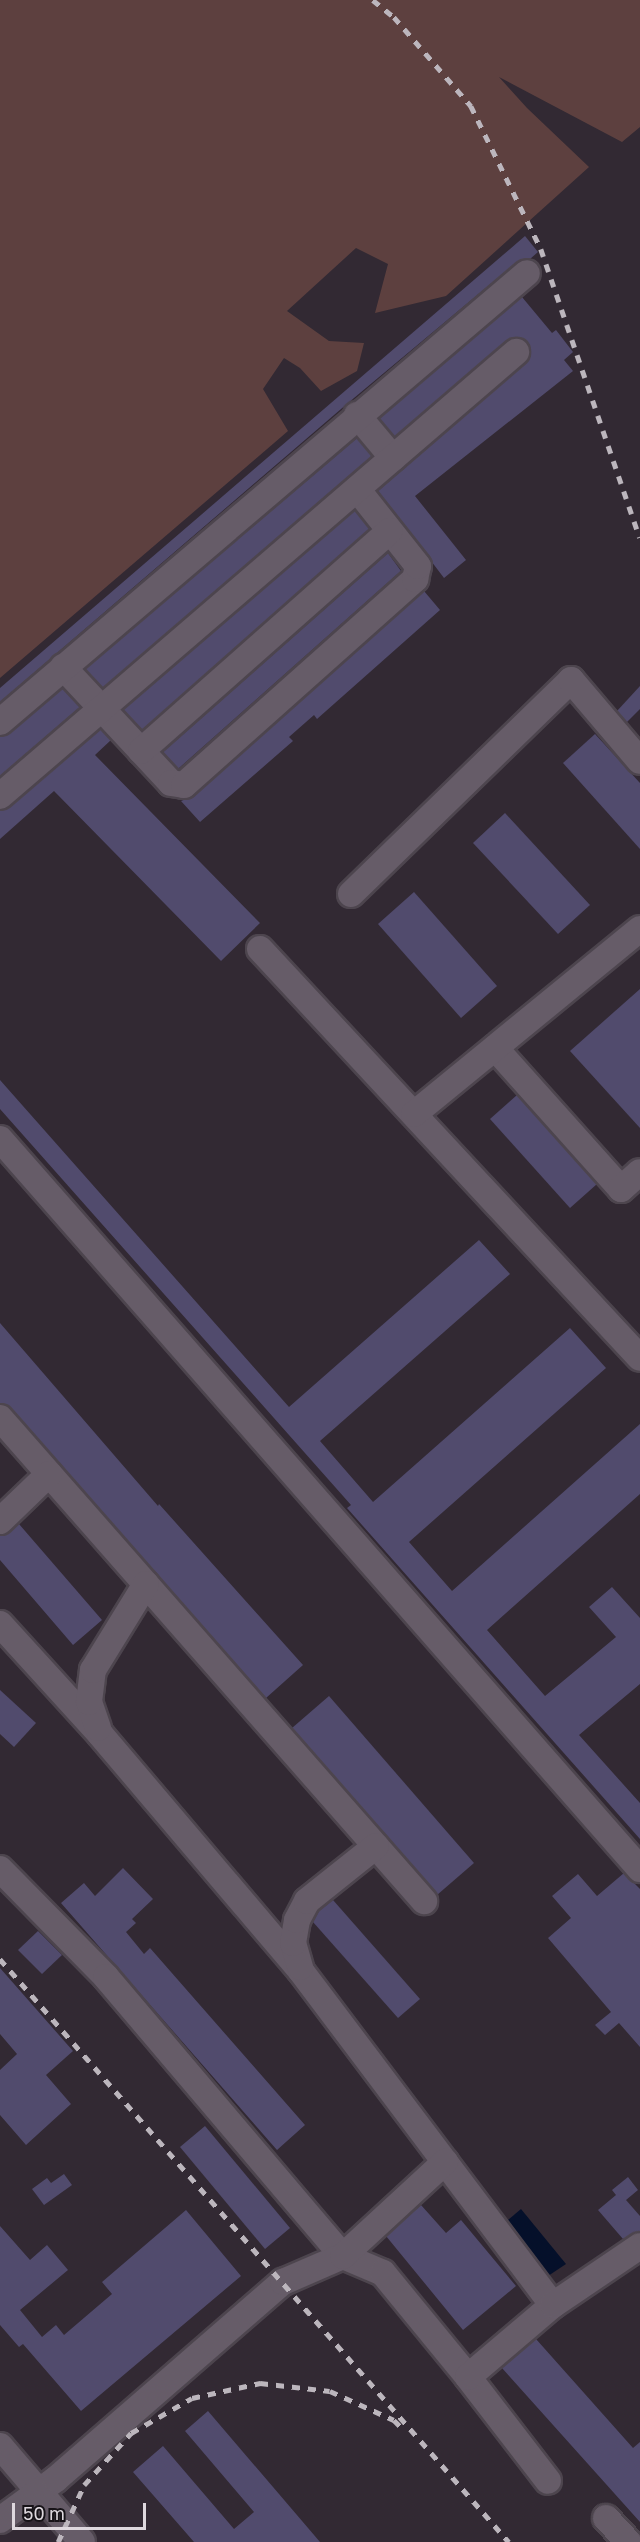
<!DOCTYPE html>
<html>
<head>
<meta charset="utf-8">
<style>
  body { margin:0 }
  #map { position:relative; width:640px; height:2542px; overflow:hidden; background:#322933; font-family:"Golos Text",sans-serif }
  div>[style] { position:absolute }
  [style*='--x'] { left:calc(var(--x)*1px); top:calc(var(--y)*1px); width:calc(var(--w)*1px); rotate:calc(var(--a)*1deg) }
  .green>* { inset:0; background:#5d403f }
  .water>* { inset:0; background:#05102a }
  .building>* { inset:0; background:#514b6d }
  .roads { filter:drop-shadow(2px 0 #4d454e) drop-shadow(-2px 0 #4d454e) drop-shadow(0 2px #4d454e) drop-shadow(0 -2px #4d454e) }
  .minor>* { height:26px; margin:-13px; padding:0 13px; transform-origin:13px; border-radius:13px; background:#665c68 }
  .rail>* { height:4.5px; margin-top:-2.25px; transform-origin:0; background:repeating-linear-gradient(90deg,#bcb6bd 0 8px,transparent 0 16px) }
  span { translate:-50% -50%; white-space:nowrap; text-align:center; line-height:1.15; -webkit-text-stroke:4.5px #171318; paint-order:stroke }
  .scale { position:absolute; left:12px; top:2503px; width:134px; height:27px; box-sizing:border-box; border:3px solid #ded8de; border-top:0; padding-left:8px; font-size:18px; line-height:21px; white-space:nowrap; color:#ded8de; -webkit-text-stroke:4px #171318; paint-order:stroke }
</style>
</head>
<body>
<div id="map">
  <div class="green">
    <i style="clip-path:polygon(0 0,640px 0,640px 127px,622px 142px,499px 77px,527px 108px,589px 167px,446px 296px,375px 313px,388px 264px,356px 248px,287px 311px,329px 341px,364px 343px,357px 371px,321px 391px,300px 368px,284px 358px,263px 389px,288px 431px,0 678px)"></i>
  </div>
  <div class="water">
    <i style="clip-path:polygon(521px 2209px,566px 2264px,545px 2278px,502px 2225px)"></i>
  </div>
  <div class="building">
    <i style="clip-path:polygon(525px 236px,538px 252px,530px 259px,517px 262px,348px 403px,0 702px,0 688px)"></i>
    <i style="clip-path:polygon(522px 297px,552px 333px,556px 330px,573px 352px,564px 360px,573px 371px,415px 496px,466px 560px,444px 578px,378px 491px,526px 363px,530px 356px,528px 343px,520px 338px,506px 341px,395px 437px,379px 418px)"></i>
    <i style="clip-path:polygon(357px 438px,372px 456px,103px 688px,85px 669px)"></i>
    <i style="clip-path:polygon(355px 510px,370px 529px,142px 730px,123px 710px)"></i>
    <i style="clip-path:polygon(388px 553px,401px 571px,178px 769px,163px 752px)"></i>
    <i style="clip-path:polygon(424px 591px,440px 610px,317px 719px,314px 715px,289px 737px,293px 741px,200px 822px,181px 801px,194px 796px)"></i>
    <i style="clip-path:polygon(640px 686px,640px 709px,627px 722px,617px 711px)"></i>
    <i style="clip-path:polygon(62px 688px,80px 707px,0 776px,0 737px,10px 733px)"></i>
    <i style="clip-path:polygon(101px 729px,111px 740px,95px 755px,260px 923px,221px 961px,54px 791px,0 839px,0 811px,10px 807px)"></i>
    <i style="clip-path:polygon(595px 734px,640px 783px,640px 849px,563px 763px)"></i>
    <i style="clip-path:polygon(505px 813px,590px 905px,558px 934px,473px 843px)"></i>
    <i style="clip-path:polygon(414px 892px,497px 986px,461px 1018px,378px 924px)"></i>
    <i style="clip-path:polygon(640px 989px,640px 1128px,570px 1051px)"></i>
    <i style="clip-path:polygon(0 1080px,289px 1407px,479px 1240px,510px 1274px,320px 1441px,373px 1502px,570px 1328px,606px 1368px,409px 1542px,452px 1591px,640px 1424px,640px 1494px,487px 1630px,545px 1696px,616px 1637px,589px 1607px,612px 1587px,640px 1618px,640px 1684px,579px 1735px,640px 1803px,640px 1839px,347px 1508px,351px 1505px,0 1109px)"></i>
    <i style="clip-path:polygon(517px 1095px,597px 1184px,570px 1208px,490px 1119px)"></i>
    <i style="clip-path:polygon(0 1323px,158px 1506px,159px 1504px,303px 1665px,266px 1698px,11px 1408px,0 1403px)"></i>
    <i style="clip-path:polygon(19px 1524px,102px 1620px,73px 1645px,0 1560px,0 1536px,10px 1532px)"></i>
    <i style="clip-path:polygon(0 1690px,36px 1723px,14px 1747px,0 1734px)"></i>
    <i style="clip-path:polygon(329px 1696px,474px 1863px,437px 1895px,292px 1728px)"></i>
    <i style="clip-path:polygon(123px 1868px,153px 1899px,132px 1919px,136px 1923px,126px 1932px,144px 1954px,150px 1948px,305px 2125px,277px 2150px,61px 1903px,84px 1883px,95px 1896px)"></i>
    <i style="clip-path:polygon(624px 1873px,640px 1889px,640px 2047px,619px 2023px,605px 2035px,595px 2025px,611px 2012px,548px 1938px,571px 1918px,552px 1896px,578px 1874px,597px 1896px)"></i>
    <i style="clip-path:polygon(333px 1900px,420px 1999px,398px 2018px,313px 1922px,319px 1911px)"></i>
    <i style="clip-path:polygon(38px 1931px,62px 1955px,42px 1974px,18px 1950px)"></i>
    <i style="clip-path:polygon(0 1968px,73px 2051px,46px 2075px,71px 2104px,26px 2145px,0 2115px,0 2070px,17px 2054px,0 2034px)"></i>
    <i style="clip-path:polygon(205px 2126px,290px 2228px,265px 2249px,180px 2147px)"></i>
    <i style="clip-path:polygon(64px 2174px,72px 2185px,44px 2205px,32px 2189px,47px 2178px,51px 2183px)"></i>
    <i style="clip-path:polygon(628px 2177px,638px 2190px,626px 2200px,640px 2216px,640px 2231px,623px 2239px,598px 2210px,616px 2195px,612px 2190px)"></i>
    <i style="clip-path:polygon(421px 2205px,446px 2233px,461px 2220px,516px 2286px,463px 2330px,386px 2236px)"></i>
    <i style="clip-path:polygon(186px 2210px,241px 2276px,81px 2411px,23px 2344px,19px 2347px,0 2325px,0 2226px,30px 2260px,47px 2245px,68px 2270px,20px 2310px,42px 2337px,56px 2325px,64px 2335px,112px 2294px,102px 2282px)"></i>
    <i style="clip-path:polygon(536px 2339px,633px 2448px,640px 2442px,640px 2522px,502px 2368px)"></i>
    <i style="clip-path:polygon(208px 2411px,320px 2542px,194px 2542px,133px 2472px,163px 2446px,234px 2529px,254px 2512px,185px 2431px)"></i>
  </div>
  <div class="roads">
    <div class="minor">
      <i style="--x:357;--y:415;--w:56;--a:50.1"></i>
      <i style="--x:63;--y:667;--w:158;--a:47"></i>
      <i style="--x:171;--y:783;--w:13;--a:9"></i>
      <i style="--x:184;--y:785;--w:310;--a:-41.7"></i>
      <i style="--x:415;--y:579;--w:13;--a:-77"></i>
      <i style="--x:418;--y:566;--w:98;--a:-128.4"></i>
      <i style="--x:0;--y:722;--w:692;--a:-40.43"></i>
      <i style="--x:141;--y:751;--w:332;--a:-41.5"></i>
      <i style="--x:0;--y:796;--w:681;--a:-40.71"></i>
      <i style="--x:351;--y:894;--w:307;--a:-44.2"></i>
      <i style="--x:571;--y:680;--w:106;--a:49.6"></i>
      <i style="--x:260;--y:949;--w:558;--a:47.1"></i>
      <i style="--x:495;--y:1048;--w:189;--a:48.2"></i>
      <i style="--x:621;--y:1189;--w:25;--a:-42"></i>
      <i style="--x:414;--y:1114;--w:292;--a:-39.3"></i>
      <i style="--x:0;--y:1139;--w:971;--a:48.76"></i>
      <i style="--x:0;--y:1418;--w:643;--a:48.72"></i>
      <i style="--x:0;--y:1521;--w:68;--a:-43.8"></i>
      <i style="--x:0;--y:1624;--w:149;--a:47.7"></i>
      <i style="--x:100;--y:1734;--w:311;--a:49.7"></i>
      <i style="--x:301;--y:1971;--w:418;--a:53"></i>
      <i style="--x:98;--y:1728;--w:28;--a:-109"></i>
      <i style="--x:89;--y:1702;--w:32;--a:-83"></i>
      <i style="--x:93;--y:1670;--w:101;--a:-58.4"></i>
      <i style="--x:0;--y:1869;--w:151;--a:45.5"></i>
      <i style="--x:106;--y:1977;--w:366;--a:49.7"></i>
      <i style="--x:343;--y:2256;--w:43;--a:23"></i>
      <i style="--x:383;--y:2273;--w:134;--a:50.7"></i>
      <i style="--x:468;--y:2377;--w:131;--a:52.4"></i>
      <i style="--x:300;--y:1967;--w:25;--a:-106"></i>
      <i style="--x:293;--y:1943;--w:23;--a:-80"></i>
      <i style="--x:297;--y:1920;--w:21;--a:-62"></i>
      <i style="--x:307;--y:1901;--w:88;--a:-38.6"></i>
      <i style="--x:468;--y:2377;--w:111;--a:-40.3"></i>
      <i style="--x:553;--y:2305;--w:105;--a:-34.1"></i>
      <i style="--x:0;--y:2446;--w:126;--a:49.5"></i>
      <i style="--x:606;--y:2518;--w:33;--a:47"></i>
      <i style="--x:0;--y:2520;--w:69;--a:-36.2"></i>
      <i style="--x:56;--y:2479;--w:301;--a:-41"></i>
      <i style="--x:283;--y:2282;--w:65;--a:-23.4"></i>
      <i style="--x:343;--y:2256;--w:139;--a:-42.7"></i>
    </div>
  </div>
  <div class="rail">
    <i style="--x:373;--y:0;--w:27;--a:39"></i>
    <i style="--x:394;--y:17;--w:118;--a:49.1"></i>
    <i style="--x:471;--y:106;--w:159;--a:63.9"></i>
    <i style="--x:541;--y:249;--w:305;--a:71.1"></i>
    <i style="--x:0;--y:1959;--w:774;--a:48.88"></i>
    <i style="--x:58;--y:2542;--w:63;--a:-65.5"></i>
    <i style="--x:84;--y:2485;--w:70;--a:-47.9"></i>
    <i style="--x:131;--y:2433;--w:70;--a:-29.8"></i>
    <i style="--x:192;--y:2398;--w:70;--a:-12.4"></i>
    <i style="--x:260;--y:2383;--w:70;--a:6.5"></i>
    <i style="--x:330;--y:2391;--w:70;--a:24.4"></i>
    <i style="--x:394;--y:2420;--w:13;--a:45"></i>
  </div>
  <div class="scale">50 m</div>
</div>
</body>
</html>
